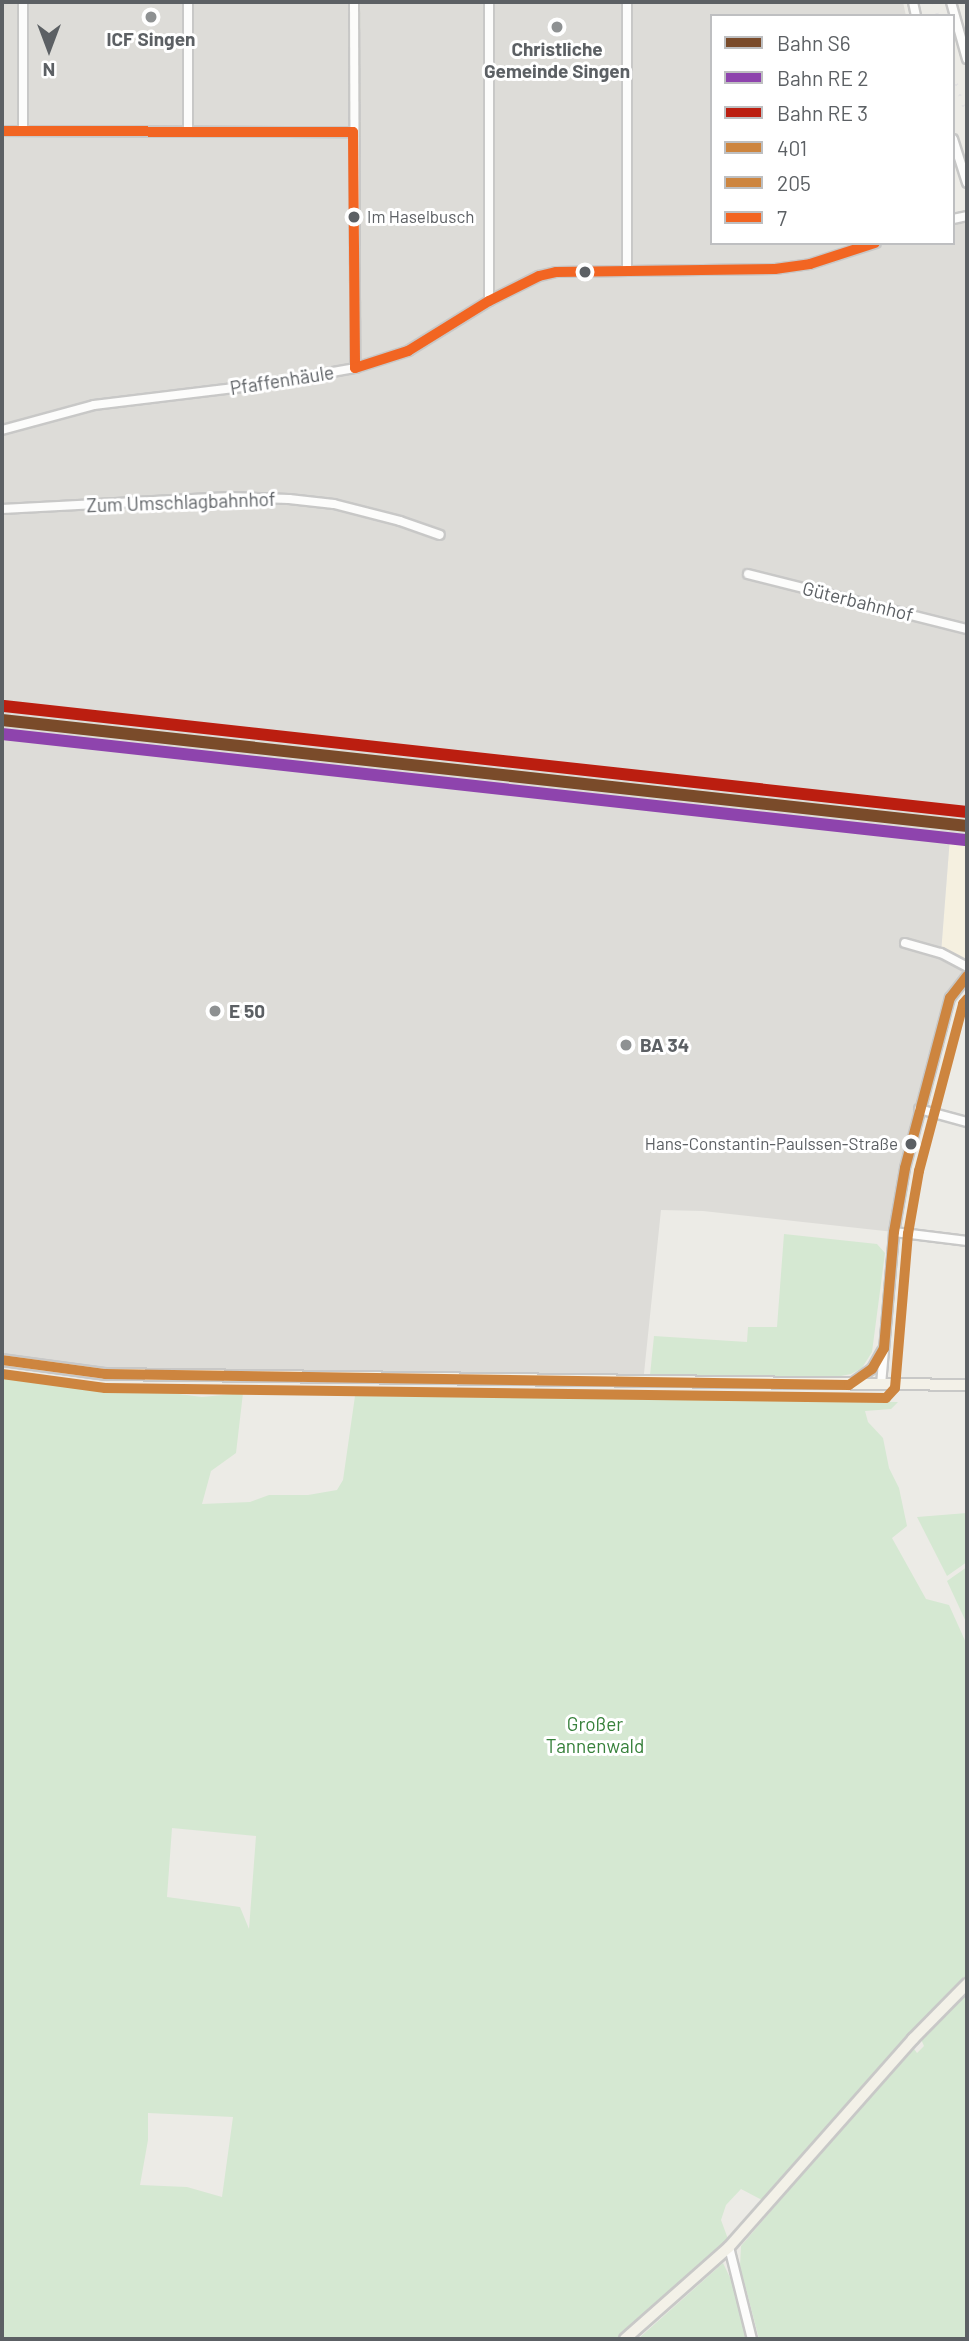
<!DOCTYPE html>
<html>
<head>
<meta charset="utf-8">
<style>
  body { margin:0 }
  #map { position:relative; width:969px; height:2341px; overflow:hidden; background:#ecebe6; font-family:Barlow,sans-serif }
  div>[style] { position:absolute }
  [style*='--x'] { left:calc(var(--x)*1px); top:calc(var(--y)*1px); width:calc(var(--w)*1px); rotate:calc(var(--a)*1deg) }
  .commercial>* { inset:0; background:#f5f0e0 }
  .industrial>* { inset:0; background:#dddcd8 }
  .green>* { inset:0; background:#d5e8d2 }
  .roads { filter:drop-shadow(2px 0 #c8c8c7) drop-shadow(-2px 0 #c8c8c7) drop-shadow(0 2px #c8c8c7) drop-shadow(0 -2px #c8c8c7) }
  .minor>* { height:8px; margin:-4px; padding:0 4px; transform-origin:4px; border-radius:4px; background:#fcfcfb }
  .major>* { height:10px; margin:-5px; padding:0 5px; transform-origin:5px; border-radius:5px; background:#f3f1e8 }
  .rail>* { height:2.5px; margin-top:-1.25px; transform-origin:0; background:repeating-linear-gradient(90deg,#e3e2e2 0 2px,transparent 0 11px) }
  .bus-1>* { height:10px; margin:-5px; padding:0 5px; transform-origin:5px; border-radius:5px; background:#cd853f }
  .bus-2>* { height:10px; margin:-5px; padding:0 5px; transform-origin:5px; border-radius:5px; background:#cd853f }
  .bus-3>* { height:10px; margin:-5px; padding:0 5px; transform-origin:5px; border-radius:5px; background:#f26522 }
  .rail-1>* { height:12px; margin:-6px; padding:0 6px; transform-origin:6px; border-radius:6px; background:#7a4b2a }
  .rail-2>* { height:12px; margin:-6px; padding:0 6px; transform-origin:6px; border-radius:6px; background:#8e44ad }
  .rail-3>* { height:12px; margin:-6px; padding:0 6px; transform-origin:6px; border-radius:6px; background:#bb1e10 }
  .dots>* { width:19px; height:19px; translate:-50% -50%; box-sizing:border-box; border:4px solid #fff; border-radius:50% }
  span { translate:-50% -50%; white-space:nowrap; text-align:center; line-height:1.15; -webkit-text-stroke:6px #fff; paint-order:stroke }
  .bus-label { font-size:17px; color:#5c6064 }
  .left { translate:0 -50%; text-align:left }
  .right { translate:-100% -50%; text-align:right }
  .poi-label { font-size:19px; color:#5c6064; font-weight:700 }
  .street-label { font-size:19px; color:#5c6064 }
  .park-label { font-size:19px; color:#37813b }
  .frame { position:absolute; inset:0; border:4px solid #5c6064; pointer-events:none }
  .legend { position:absolute; left:710px; top:14px; width:245px; height:231px; box-sizing:border-box; background:#fff; border:2px solid #bebfc1; margin:0; padding:9px 12px; list-style:none; font-size:21px; color:#5c6064 }
  .legend li { display:flex; align-items:center; gap:14px; height:35px }
  .legend b { width:35px; border:2px solid #bebfc1 }
  .north { position:absolute; left:14px; top:14px; width:70px; height:70px; -webkit-text-stroke:5px #fff; paint-order:stroke; rotate:180deg; font-size:19px; font-weight:700; line-height:28px; text-align:center; color:#5c6064 }
  .north::after { content:''; display:block; margin:auto; width:24px; height:32px; background:#5c6064; clip-path:polygon(50% 0,100% 100%,50% 72%,0 100%) }
</style>
</head>
<body>
<div id="map">
  <div class="commercial">
    <i style="clip-path:polygon(950px 837px,967px 839px,967px 967px,941px 953px)"></i>
  </div>
  <div class="industrial">
    <i style="clip-path:polygon(2px 2px,903px 2px,906px 16px,712px 16px,712px 243px,953px 243px,953px 222px,967px 222px,967px 838px,950px 837px,941px 953px,967px 967px,967px 976px,955px 989px,919px 1109px,894px 1232px,703px 1211px,661px 1210px,643px 1383px,105px 1374px,2px 1360px)"></i>
  </div>
  <div class="green">
    <i style="clip-path:polygon(784px 1234px,877px 1244px,885px 1253px,872px 1352px,862px 1368px,851px 1374px,831px 1378px,650px 1375px,654px 1336px,747px 1342px,748px 1327px,777px 1327px)"></i>
    <i style="clip-path:polygon(evenodd,2px 1371px,202px 1397px,243px 1393px,236px 1453px,211px 1471px,202px 1504px,250px 1502px,269px 1495px,308px 1495px,337px 1490px,343px 1480px,355px 1396px,898px 1402px,891px 1409px,865px 1411px,868px 1422px,883px 1438px,889px 1468px,899px 1488px,907px 1526px,892px 1538px,926px 1599px,949px 1605px,967px 1645px,967px 1977px,913px 2031px,771px 2193px,762px 2200px,741px 2189px,726px 2205px,721px 2220px,728px 2239px,617px 2339px,2px 2339px,2px 1371px,172px 1828px,256px 1836px,249px 1929px,240px 1907px,167px 1897px,172px 1828px,2px 1371px,148px 2113px,233px 2117px,222px 2197px,187px 2187px,140px 2185px,148px 2140px,148px 2113px)"></i>
    <i style="clip-path:polygon(967px 1513px,967px 1562px,947px 1576px,917px 1517px)"></i>
    <i style="clip-path:polygon(967px 1567px,967px 1624px,947px 1581px)"></i>
    <i style="clip-path:polygon(967px 1992px,967px 2339px,759px 2339px,740px 2266px,741px 2246px,912px 2046px,917px 2053px,924px 2046px,920px 2037px)"></i>
    <i style="clip-path:polygon(723px 2263px,736px 2290px,746px 2339px,638px 2339px)"></i>
  </div>
  <div class="roads">
    <div class="minor">
      <i style="--x:23;--y:2;--w:129;--a:90"></i>
      <i style="--x:354;--y:2;--w:366;--a:89.8"></i>
      <i style="--x:489;--y:2;--w:299;--a:90"></i>
      <i style="--x:913;--y:2;--w:14;--a:78"></i>
      <i style="--x:951;--y:2;--w:59;--a:74.3"></i>
      <i style="--x:2;--y:131;--w:351;--a:0.2"></i>
      <i style="--x:188;--y:131;--w:129;--a:-90"></i>
      <i style="--x:953;--y:139;--w:46;--a:72.3"></i>
      <i style="--x:953;--y:219;--w:14;--a:-12"></i>
      <i style="--x:627;--y:271;--w:269;--a:-90"></i>
      <i style="--x:2;--y:430;--w:95;--a:-15.2"></i>
      <i style="--x:94;--y:405;--w:166;--a:-6.9"></i>
      <i style="--x:259;--y:385;--w:97;--a:-10"></i>
      <i style="--x:355;--y:368;--w:56;--a:-17.8"></i>
      <i style="--x:408;--y:351;--w:95;--a:-31.7"></i>
      <i style="--x:489;--y:301;--w:56;--a:-26.6"></i>
      <i style="--x:539;--y:276;--w:17;--a:-13"></i>
      <i style="--x:556;--y:272;--w:219;--a:-0.8"></i>
      <i style="--x:775;--y:269;--w:35;--a:-8"></i>
      <i style="--x:810;--y:264;--w:69;--a:-17.7"></i>
      <i style="--x:2;--y:509;--w:228;--a:-3"></i>
      <i style="--x:230;--y:497;--w:59;--a:1.9"></i>
      <i style="--x:289;--y:499;--w:45;--a:6.3"></i>
      <i style="--x:334;--y:504;--w:68;--a:14.4"></i>
      <i style="--x:400;--y:521;--w:42;--a:19.3"></i>
      <i style="--x:748;--y:574;--w:226;--a:14.1"></i>
      <i style="--x:905;--y:943;--w:37;--a:16"></i>
      <i style="--x:941;--y:953;--w:30;--a:28"></i>
      <i style="--x:919;--y:1109;--w:50;--a:15.2"></i>
      <i style="--x:894;--y:1232;--w:74;--a:7"></i>
      <i style="--x:851;--y:1384;--w:26;--a:-36"></i>
      <i style="--x:872;--y:1369;--w:21;--a:-61"></i>
      <i style="--x:881;--y:1385;--w:154;--a:-85.1"></i>
      <i style="--x:894;--y:1232;--w:65;--a:-80.2"></i>
      <i style="--x:905;--y:1168;--w:176;--a:-75.2"></i>
      <i style="--x:950;--y:998;--w:28;--a:-52"></i>
      <i style="--x:729;--y:2247;--w:95;--a:76"></i>
    </div>
    <div class="major">
      <i style="--x:2;--y:1360;--w:104;--a:7.7"></i>
      <i style="--x:105;--y:1374;--w:862;--a:0.73"></i>
      <i style="--x:625;--y:2339;--w:139;--a:-41.5"></i>
      <i style="--x:729;--y:2247;--w:278;--a:-48.5"></i>
      <i style="--x:913;--y:2039;--w:77;--a:-45.5"></i>
    </div>
  </div>
  <div class="rail">
    <i style="--x:934;--y:2;--w:15;--a:74"></i>
    <i style="--x:953;--y:73;--w:45;--a:72"></i>
    <i style="--x:2;--y:703;--w:444;--a:6.1"></i>
    <i style="--x:444;--y:750;--w:78;--a:8.1"></i>
  </div>
  <div class="bus-1">
    <i style="--x:2;--y:1360;--w:104;--a:7.7"></i>
    <i style="--x:105;--y:1374;--w:744;--a:0.85"></i>
    <i style="--x:849;--y:1385;--w:28;--a:-35"></i>
    <i style="--x:872;--y:1369;--w:24;--a:-60"></i>
    <i style="--x:884;--y:1348;--w:116;--a:-85.1"></i>
    <i style="--x:894;--y:1232;--w:65;--a:-80.2"></i>
    <i style="--x:905;--y:1168;--w:176;--a:-75.2"></i>
    <i style="--x:950;--y:998;--w:28;--a:-52"></i>
  </div>
  <div class="bus-2">
    <i style="--x:2;--y:1374;--w:104;--a:7.7"></i>
    <i style="--x:105;--y:1388;--w:781;--a:0.73"></i>
    <i style="--x:886;--y:1398;--w:13;--a:-48"></i>
    <i style="--x:895;--y:1388;--w:155;--a:-85.2"></i>
    <i style="--x:908;--y:1234;--w:64;--a:-80.1"></i>
    <i style="--x:919;--y:1171;--w:173;--a:-75.2"></i>
    <i style="--x:963;--y:1004;--w:6;--a:-51"></i>
  </div>
  <div class="bus-3">
    <i style="--x:2;--y:131;--w:351;--a:0.2"></i>
    <i style="--x:353;--y:132;--w:236;--a:89.5"></i>
    <i style="--x:355;--y:368;--w:56;--a:-17.8"></i>
    <i style="--x:408;--y:351;--w:95;--a:-31.7"></i>
    <i style="--x:489;--y:301;--w:56;--a:-26.6"></i>
    <i style="--x:539;--y:276;--w:17;--a:-13"></i>
    <i style="--x:556;--y:272;--w:219;--a:-0.8"></i>
    <i style="--x:775;--y:269;--w:35;--a:-8"></i>
    <i style="--x:810;--y:264;--w:68;--a:-17.9"></i>
  </div>
  <div class="rail-1">
    <i style="--x:2;--y:720;--w:971;--a:6.27"></i>
  </div>
  <div class="rail-2">
    <i style="--x:2;--y:734;--w:969;--a:6.28"></i>
  </div>
  <div class="rail-3">
    <i style="--x:4;--y:706;--w:969;--a:6.28"></i>
  </div>
  <div class="dots">
    <i style="left:151px;top:17px;background:#8e9192"></i>
    <i style="left:557px;top:27px;background:#8e9192"></i>
    <i style="left:354px;top:217px;background:#5c6064"></i>
    <i style="left:585px;top:272px;background:#5c6064"></i>
    <i style="left:215px;top:1011px;background:#8e9192"></i>
    <i style="left:626px;top:1045px;background:#8e9192"></i>
    <i style="left:911px;top:1144px;background:#5c6064"></i>
  </div>
  <div class="bus-label">
    <span class="left" style="left:367px;top:217px">Im Haselbusch</span>
    <span class="right" style="left:898px;top:1144px">Hans-Constantin-Paulssen-Straße</span>
  </div>
  <div class="poi-label">
    <span style="left:151px;top:39px">ICF Singen</span>
    <span style="left:557px;top:60px">Christliche<br>Gemeinde Singen</span>
    <span class="left" style="left:229px;top:1011px">E 50</span>
    <span class="left" style="left:640px;top:1045px">BA 34</span>
  </div>
  <div class="street-label">
    <span style="left:282px;top:380px;rotate:-9deg">Pfaffenhäule</span>
    <span style="left:181px;top:502px;rotate:-2deg">Zum Umschlagbahnhof</span>
    <span style="left:858px;top:601px;rotate:14deg">Güterbahnhof</span>
  </div>
  <div class="park-label">
    <span style="left:595px;top:1735px">Großer<br>Tannenwald</span>
  </div>
  <div class="frame"></div>
  <ul class="legend">
  <li><b style="height:9px;background:#7a4b2a"></b>Bahn S6</li>
  <li><b style="height:9px;background:#8e44ad"></b>Bahn RE 2</li>
  <li><b style="height:9px;background:#bb1e10"></b>Bahn RE 3</li>
  <li><b style="height:9px;background:#cd853f"></b>401</li>
  <li><b style="height:9px;background:#cd853f"></b>205</li>
  <li><b style="height:9px;background:#f26522"></b>7</li>
  </ul>
  <div class="north">N</div>
</div>
</body>
</html>
